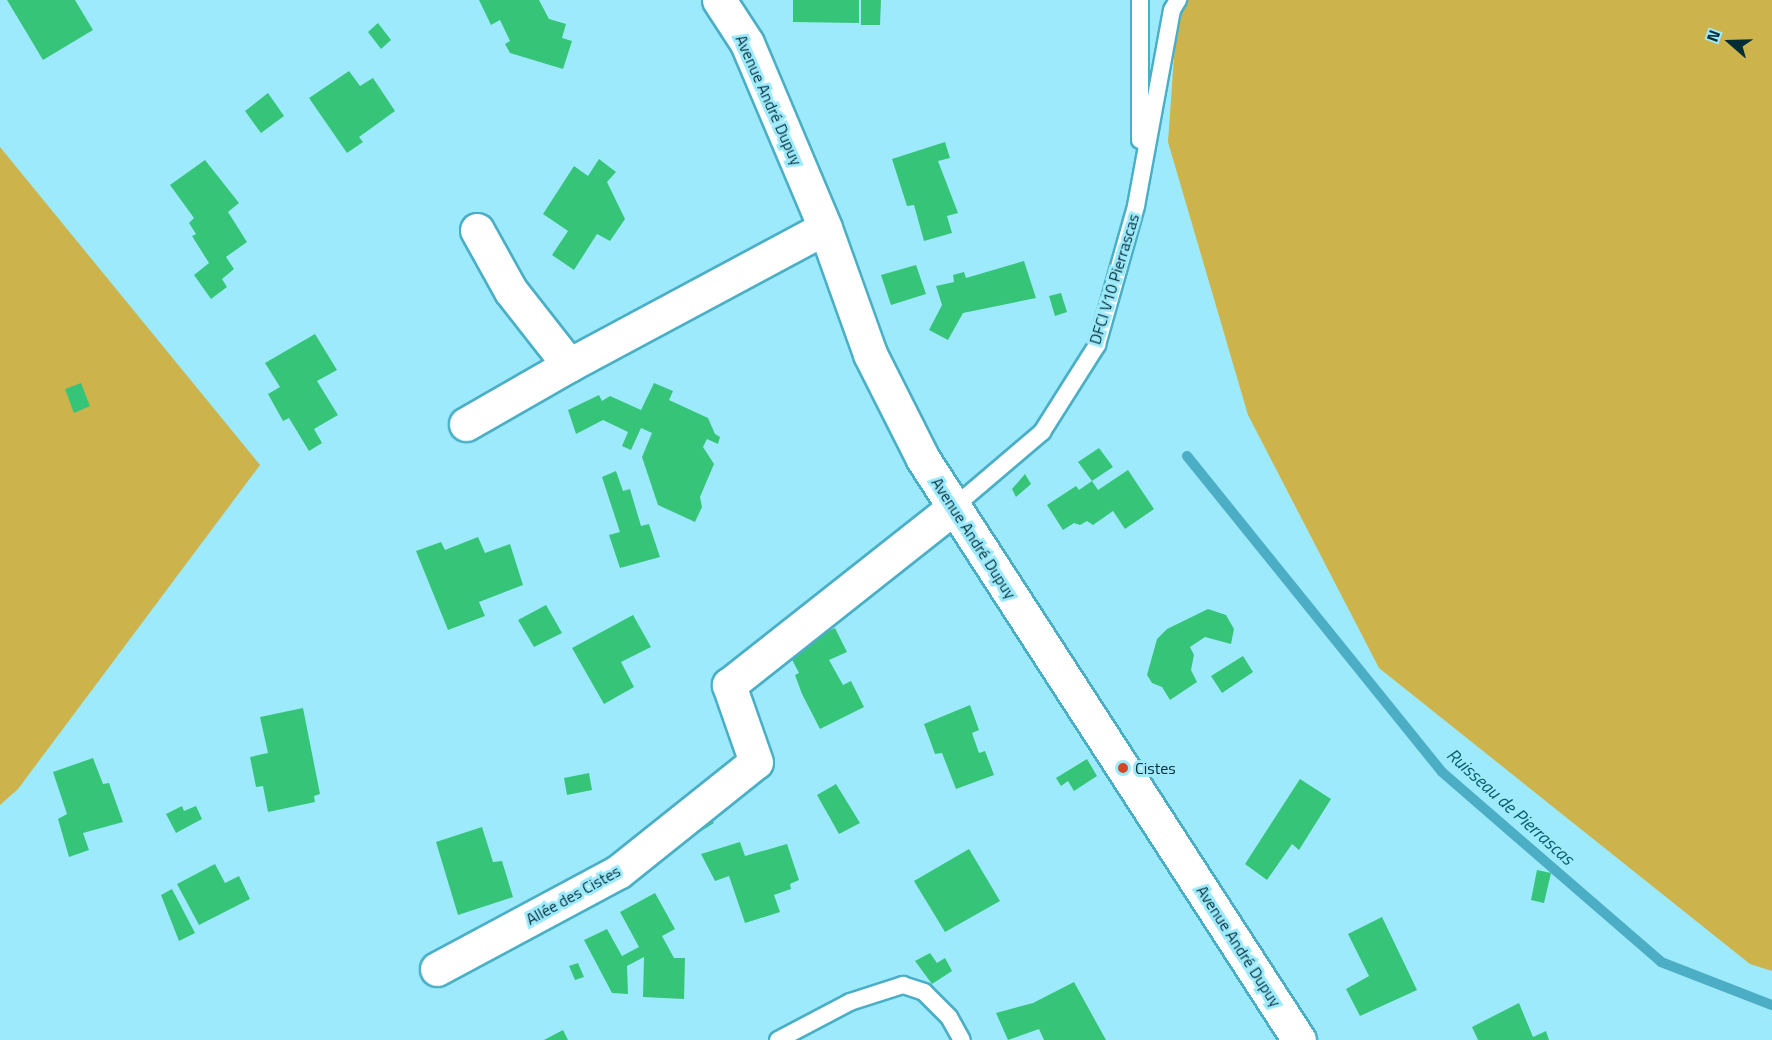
<!DOCTYPE html>
<html>
<head>
<meta charset="utf-8">
<style>
  body { margin:0 }
  #map { position:relative; width:1772px; height:1040px; overflow:hidden; background:#9eeafd; font-family:"Titillium Web",sans-serif }
  div>[style] { position:absolute }
  [style*='--x'] { left:calc(var(--x)*1px); top:calc(var(--y)*1px); width:calc(var(--w)*1px); rotate:calc(var(--a)*1deg) }
  .green>* { inset:0; background:#cdb34c }
  .stream>* { height:10px; margin:-5px; padding:0 5px; transform-origin:5px; border-radius:5px; background:#4baec4 }
  .building>* { inset:0; background:#36c479 }
  .roads { filter:drop-shadow(2px 0 #4aafc6) drop-shadow(-2px 0 #4aafc6) drop-shadow(0 2px #4aafc6) drop-shadow(0 -2px #4aafc6) }
  .lane>* { height:16px; margin:-8px; padding:0 8px; transform-origin:8px; border-radius:8px; background:#fff }
  .street>* { height:33px; margin:-16.5px; padding:0 16.5px; transform-origin:16.5px; border-radius:16.5px; background:#fff }
  .secondary>* { height:33px; margin:-16.5px; padding:0 16.5px; transform-origin:16.5px; border-radius:16.5px; background:#fff }
  .dots>* { width:16px; height:16px; translate:-50% -50%; box-sizing:border-box; border:3px solid #9eeafd; border-radius:50% }
  span { translate:-50% -50%; white-space:nowrap; text-align:center; line-height:1.15; -webkit-text-stroke:6px #9eeafd; paint-order:stroke }
  .street-label { font-size:16px; color:#002d36 }
  .poi-label { font-size:16px; color:#002d36 }
  .left { translate:0 -50%; text-align:left }
  .water-label { font-size:18px; color:#055d6d; font-style:italic }
  .north { position:absolute; left:1700px; top:12px; width:60px; height:60px; -webkit-text-stroke:4px #9eeafd; paint-order:stroke; rotate:290deg; font-size:16px; font-weight:700; line-height:24px; text-align:center; color:#002d36 }
  .north::after { content:''; display:block; margin:auto; width:21px; height:27px; background:#002d36; clip-path:polygon(50% 0,100% 100%,50% 72%,0 100%) }
</style>
</head>
<body>
<div id="map">
  <div class="green">
    <i style="clip-path:polygon(1178px 0,1772px 0,1772px 971px,1750px 964px,1379px 668px,1248px 415px,1168px 142px)"></i>
    <i style="clip-path:polygon(0 147px,260px 465px,18px 789px,0 805px)"></i>
  </div>
  <div class="stream">
    <i style="--x:1187;--y:456;--w:406;--a:51.1"></i>
    <i style="--x:1442;--y:772;--w:290;--a:40.9"></i>
    <i style="--x:1661;--y:962;--w:119;--a:21.2"></i>
  </div>
  <div class="building">
    <i style="clip-path:polygon(7px 0,75px 0,93px 30px,43px 60px)"></i>
    <i style="clip-path:polygon(479px 0,539px 0,549px 19px,566px 24px,562px 38px,572px 41px,563px 69px,510px 53px,505px 44px,510px 41px,500px 20px,491px 25px)"></i>
    <i style="clip-path:polygon(793px 0,859px 0,859px 23px,793px 22px)"></i>
    <i style="clip-path:polygon(861px 0,881px 0,880px 25px,861px 25px)"></i>
    <i style="clip-path:polygon(378px 23px,391px 40px,381px 49px,368px 32px)"></i>
    <i style="clip-path:polygon(349px 71px,360px 86px,373px 78px,395px 111px,359px 137px,363px 142px,347px 153px,309px 98px)"></i>
    <i style="clip-path:polygon(268px 93px,284px 116px,261px 133px,245px 111px)"></i>
    <i style="clip-path:polygon(945px 142px,950px 158px,938px 161px,958px 213px,947px 216px,952px 233px,924px 241px,914px 205px,907px 206px,892px 159px)"></i>
    <i style="clip-path:polygon(599px 159px,616px 172px,607px 182px,625px 219px,610px 241px,597px 234px,574px 270px,552px 255px,568px 231px,543px 214px,574px 166px,588px 176px)"></i>
    <i style="clip-path:polygon(205px 160px,239px 203px,228px 212px,247px 242px,226px 257px,234px 269px,222px 279px,227px 287px,211px 299px,194px 275px,209px 263px,192px 236px,196px 234px,189px 223px,194px 218px,170px 185px)"></i>
    <i style="clip-path:polygon(1024px 261px,1036px 298px,963px 313px,948px 340px,929px 330px,942px 305px,936px 286px,954px 282px,953px 275px,964px 272px,966px 278px)"></i>
    <i style="clip-path:polygon(916px 265px,926px 294px,891px 305px,881px 275px)"></i>
    <i style="clip-path:polygon(1061px 293px,1067px 312px,1055px 316px,1049px 296px)"></i>
    <i style="clip-path:polygon(315px 334px,337px 370px,317px 381px,338px 415px,314px 429px,322px 443px,309px 451px,289px 418px,283px 421px,268px 394px,280px 387px,265px 363px)"></i>
    <i style="clip-path:polygon(81px 383px,90px 406px,74px 413px,65px 389px)"></i>
    <i style="clip-path:polygon(654px 383px,673px 391px,669px 400px,708px 418px,715px 434px,720px 437px,718px 444px,707px 439px,703px 447px,714px 464px,700px 497px,702px 507px,695px 522px,658px 505px,642px 457px,652px 433px,641px 428px,631px 450px,622px 446px,628px 432px,603px 420px,576px 434px,568px 410px,599px 395px,602px 401px,610px 396px,641px 410px)"></i>
    <i style="clip-path:polygon(1099px 448px,1113px 467px,1092px 481px,1078px 462px)"></i>
    <i style="clip-path:polygon(1128px 470px,1154px 509px,1125px 529px,1113px 511px,1093px 525px,1087px 521px,1080px 525px,1074px 523px,1063px 530px,1047px 505px,1076px 486px,1079px 490px,1092px 481px,1098px 490px)"></i>
    <i style="clip-path:polygon(616px 471px,623px 491px,630px 489px,641px 526px,649px 524px,660px 557px,620px 568px,609px 535px,620px 532px,602px 477px)"></i>
    <i style="clip-path:polygon(1025px 474px,1031px 484px,1016px 497px,1012px 489px)"></i>
    <i style="clip-path:polygon(478px 537px,485px 553px,510px 544px,523px 585px,479px 602px,485px 616px,448px 630px,416px 551px,441px 542px,445px 550px)"></i>
    <i style="clip-path:polygon(546px 605px,562px 633px,534px 647px,518px 620px)"></i>
    <i style="clip-path:polygon(1208px 609px,1226px 615px,1234px 629px,1231px 644px,1205px 637px,1190px 647px,1194px 655px,1191px 670px,1197px 682px,1170px 700px,1162px 687px,1152px 683px,1147px 675px,1157px 639px,1167px 629px)"></i>
    <i style="clip-path:polygon(633px 615px,651px 647px,621px 662px,634px 687px,604px 704px,572px 648px)"></i>
    <i style="clip-path:polygon(835px 628px,847px 652px,829px 660px,843px 685px,851px 681px,864px 707px,820px 729px,802px 694px,795px 675px,799px 673px,788px 652px)"></i>
    <i style="clip-path:polygon(1243px 656px,1253px 672px,1222px 693px,1211px 676px)"></i>
    <i style="clip-path:polygon(970px 705px,979px 730px,972px 733px,979px 753px,985px 751px,994px 775px,956px 789px,942px 753px,935px 754px,924px 724px)"></i>
    <i style="clip-path:polygon(303px 708px,320px 794px,314px 796px,315px 802px,268px 812px,263px 786px,256px 787px,250px 757px,268px 753px,260px 717px)"></i>
    <i style="clip-path:polygon(93px 758px,103px 784px,109px 783px,123px 822px,83px 833px,89px 850px,69px 857px,58px 819px,67px 814px,53px 772px)"></i>
    <i style="clip-path:polygon(1087px 759px,1097px 776px,1074px 791px,1068px 781px,1061px 786px,1056px 778px)"></i>
    <i style="clip-path:polygon(589px 773px,592px 790px,567px 795px,564px 778px)"></i>
    <i style="clip-path:polygon(1300px 779px,1331px 799px,1299px 850px,1292px 844px,1267px 880px,1245px 864px)"></i>
    <i style="clip-path:polygon(836px 784px,860px 823px,839px 834px,817px 795px)"></i>
    <i style="clip-path:polygon(182px 806px,184px 811px,196px 806px,202px 819px,176px 833px,166px 814px)"></i>
    <i style="clip-path:polygon(708px 815px,714px 823px,690px 838px,685px 829px)"></i>
    <i style="clip-path:polygon(482px 827px,493px 862px,502px 861px,513px 897px,458px 915px,436px 842px)"></i>
    <i style="clip-path:polygon(740px 842px,745px 856px,787px 844px,799px 880px,790px 884px,791px 889px,774px 895px,780px 912px,745px 923px,729px 876px,715px 881px,701px 854px)"></i>
    <i style="clip-path:polygon(969px 849px,1000px 901px,945px 932px,914px 881px)"></i>
    <i style="clip-path:polygon(215px 864px,225px 883px,239px 876px,250px 899px,199px 925px,177px 884px)"></i>
    <i style="clip-path:polygon(1537px 870px,1551px 873px,1544px 903px,1531px 900px)"></i>
    <i style="clip-path:polygon(172px 889px,195px 933px,179px 941px,161px 895px)"></i>
    <i style="clip-path:polygon(655px 893px,675px 929px,662px 936px,674px 958px,685px 958px,684px 999px,643px 997px,644px 957px,627px 966px,628px 994px,612px 993px,584px 940px,607px 929px,622px 956px,639px 947px,620px 912px)"></i>
    <i style="clip-path:polygon(1382px 917px,1417px 990px,1360px 1016px,1346px 989px,1369px 976px,1348px 934px)"></i>
    <i style="clip-path:polygon(930px 953px,937px 963px,945px 958px,952px 971px,932px 984px,915px 961px)"></i>
    <i style="clip-path:polygon(578px 963px,584px 977px,575px 980px,569px 966px)"></i>
    <i style="clip-path:polygon(1074px 982px,1106px 1040px,1044px 1040px,1039px 1029px,1008px 1040px,996px 1013px,1033px 1003px)"></i>
    <i style="clip-path:polygon(1519px 1003px,1533px 1037px,1546px 1031px,1549px 1040px,1478px 1040px,1472px 1027px)"></i>
    <i style="clip-path:polygon(563px 1030px,568px 1040px,544px 1040px)"></i>
  </div>
  <div class="roads">
    <div class="lane">
      <i style="--x:1140;--y:0;--w:140;--a:90"></i>
      <i style="--x:954;--y:507;--w:116;--a:-40.4"></i>
      <i style="--x:1042;--y:432;--w:103;--a:-57.7"></i>
      <i style="--x:1097;--y:345;--w:144;--a:-74.3"></i>
      <i style="--x:1136;--y:206;--w:199;--a:-79.6"></i>
      <i style="--x:1172;--y:10;--w:12;--a:-59"></i>
      <i style="--x:778;--y:1040;--w:81;--a:-27.8"></i>
      <i style="--x:850;--y:1002;--w:56;--a:-17.8"></i>
      <i style="--x:903;--y:985;--w:22;--a:18"></i>
      <i style="--x:924;--y:992;--w:35;--a:45"></i>
      <i style="--x:949;--y:1017;--w:26;--a:61"></i>
    </div>
    <div class="street">
      <i style="--x:477;--y:230;--w:70;--a:60.9"></i>
      <i style="--x:511;--y:291;--w:94;--a:51.9"></i>
      <i style="--x:569;--y:365;--w:290;--a:-28.2"></i>
      <i style="--x:466;--y:424;--w:119;--a:-29.8"></i>
      <i style="--x:437;--y:969;--w:205;--a:-28.2"></i>
      <i style="--x:618;--y:872;--w:176;--a:-38.6"></i>
      <i style="--x:756;--y:762;--w:82;--a:-109.3"></i>
      <i style="--x:729;--y:685;--w:287;--a:-38.3"></i>
    </div>
    <div class="secondary">
      <i style="--x:719;--y:0;--w:51;--a:56.9"></i>
      <i style="--x:747;--y:43;--w:201;--a:67.1"></i>
      <i style="--x:825;--y:228;--w:134;--a:70.3"></i>
      <i style="--x:870;--y:354;--w:118;--a:63.2"></i>
      <i style="--x:923;--y:459;--w:692;--a:57.09"></i>
    </div>
  </div>
  <div class="dots">
    <i style="left:1123px;top:768px;background:#d24825"></i>
  </div>
  <div class="street-label">
    <span style="left:769px;top:100px;rotate:66deg">Avenue André Dupuy</span>
    <span style="left:1114px;top:279px;rotate:-73deg">DFCI V10 Pierrascas</span>
    <span style="left:974px;top:538px;rotate:57deg">Avenue André Dupuy</span>
    <span style="left:573px;top:895px;rotate:-29deg">Allée des Cistes</span>
    <span style="left:1239px;top:946px;rotate:57deg">Avenue André Dupuy</span>
  </div>
  <div class="poi-label">
    <span class="left" style="left:1135px;top:768px">Cistes</span>
  </div>
  <div class="water-label">
    <span style="left:1510px;top:807px;rotate:42deg">Ruisseau de Pierrascas</span>
  </div>
  <div class="north">N</div>
</div>
</body>
</html>
